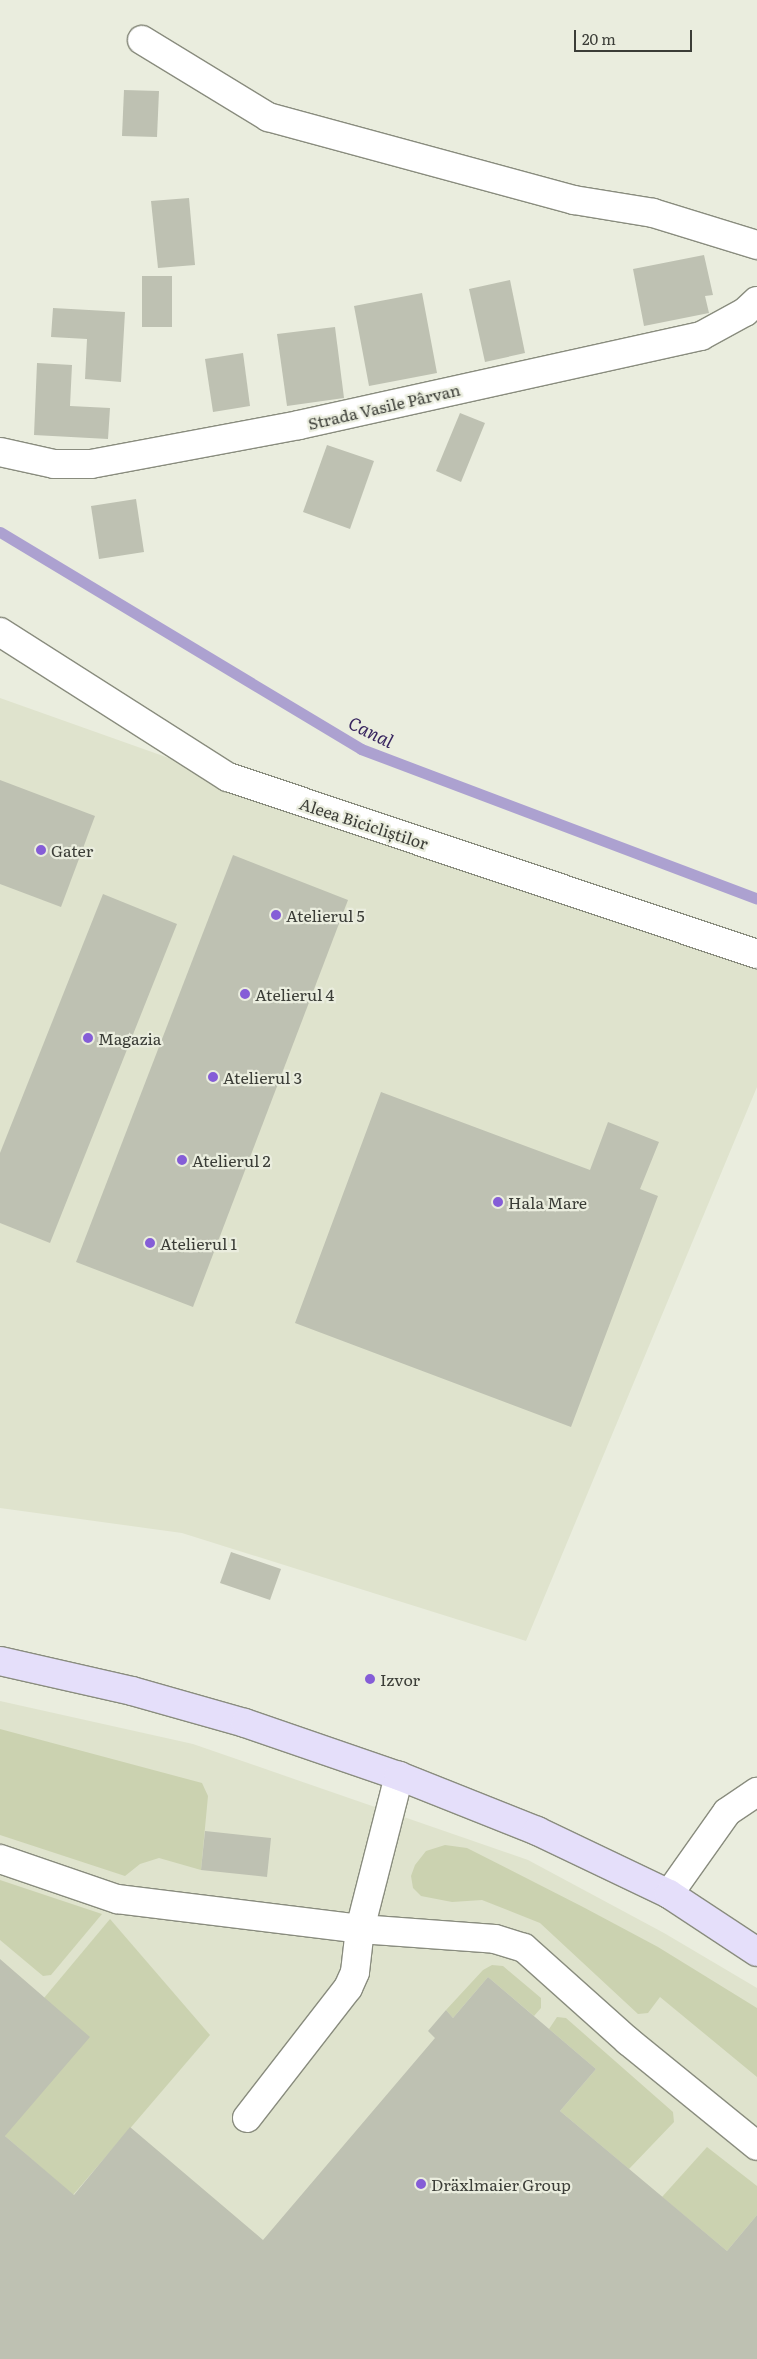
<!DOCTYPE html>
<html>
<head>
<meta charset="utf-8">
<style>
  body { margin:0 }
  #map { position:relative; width:757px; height:2359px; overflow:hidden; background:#eaedde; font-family:Literata,serif }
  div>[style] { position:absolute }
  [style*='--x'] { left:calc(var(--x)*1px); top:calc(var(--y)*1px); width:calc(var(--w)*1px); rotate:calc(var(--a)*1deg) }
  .built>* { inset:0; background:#dfe3cd }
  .green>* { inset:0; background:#cbd2b0 }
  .stream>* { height:11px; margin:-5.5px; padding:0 5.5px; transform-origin:5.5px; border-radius:5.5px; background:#aca1d0 }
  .building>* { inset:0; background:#bec1b2 }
  .roads { filter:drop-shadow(1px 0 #898c7e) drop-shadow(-1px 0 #898c7e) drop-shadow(0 1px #898c7e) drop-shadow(0 -1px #898c7e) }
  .minor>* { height:28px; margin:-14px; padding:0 14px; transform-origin:14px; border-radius:14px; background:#fff }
  .major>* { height:28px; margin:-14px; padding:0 14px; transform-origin:14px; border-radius:14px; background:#e5dffa }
  .dots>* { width:14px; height:14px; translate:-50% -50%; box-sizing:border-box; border:2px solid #eaedde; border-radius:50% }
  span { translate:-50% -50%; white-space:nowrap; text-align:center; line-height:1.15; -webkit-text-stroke:4.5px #eaedde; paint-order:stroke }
  .street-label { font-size:16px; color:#3b3d37 }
  .poi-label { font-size:16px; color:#3b3d37 }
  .left { translate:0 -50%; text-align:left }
  .water-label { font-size:18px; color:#38255f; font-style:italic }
  .scale { position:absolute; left:574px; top:30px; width:118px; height:22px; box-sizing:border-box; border:2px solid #3b3d37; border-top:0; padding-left:6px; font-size:15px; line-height:18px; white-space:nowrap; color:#3b3d37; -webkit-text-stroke:4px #eaedde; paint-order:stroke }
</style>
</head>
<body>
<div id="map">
  <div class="built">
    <i style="clip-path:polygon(0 698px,757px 967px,757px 1087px,526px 1641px,182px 1533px,0 1508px)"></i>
    <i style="clip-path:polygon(0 1701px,193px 1744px,528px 1860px,664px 1933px,757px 1988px,757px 2359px,0 2359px)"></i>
  </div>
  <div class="green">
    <i style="clip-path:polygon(0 1729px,202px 1783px,208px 1796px,201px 1870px,159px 1858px,140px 1864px,125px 1876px,0 1835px)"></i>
    <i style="clip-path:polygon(445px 1845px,467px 1848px,583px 1907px,658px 1947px,757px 2008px,757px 2077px,660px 1997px,648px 2013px,638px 2014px,540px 1923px,482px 1900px,452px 1902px,421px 1896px,413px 1888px,411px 1876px,415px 1865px,426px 1851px)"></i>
    <i style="clip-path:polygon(0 1880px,102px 1914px,51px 1975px,43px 1976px,0 1940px)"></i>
    <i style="clip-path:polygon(110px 1919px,210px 2035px,73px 2195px,5px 2136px,44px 1998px)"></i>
    <i style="clip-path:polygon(492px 1965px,503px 1966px,541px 1998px,541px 2008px,534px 2016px,488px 1977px,453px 2018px,446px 2010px,483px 1970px)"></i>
    <i style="clip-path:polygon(557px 2017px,566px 2018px,673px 2112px,674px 2122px,629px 2169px,560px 2111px,596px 2069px,549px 2029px)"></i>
    <i style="clip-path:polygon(707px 2147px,757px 2186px,757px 2215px,727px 2251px,662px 2197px)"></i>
  </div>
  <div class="stream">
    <i style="--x:0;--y:532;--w:421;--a:31"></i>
    <i style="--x:361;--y:749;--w:423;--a:20.7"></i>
  </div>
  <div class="building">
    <i style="clip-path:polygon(124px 90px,159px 91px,157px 137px,122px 136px)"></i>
    <i style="clip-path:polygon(189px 198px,195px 265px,158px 268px,151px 201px)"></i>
    <i style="clip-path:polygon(704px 255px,713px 295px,705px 296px,709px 313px,644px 326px,633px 269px)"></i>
    <i style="clip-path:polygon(142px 276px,172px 276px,172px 327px,142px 327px)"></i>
    <i style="clip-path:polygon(510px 280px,525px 353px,485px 362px,469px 289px)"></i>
    <i style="clip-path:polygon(422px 293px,437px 373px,369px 386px,354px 306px)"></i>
    <i style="clip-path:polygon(53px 308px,125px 312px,121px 382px,85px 379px,87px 339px,51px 337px)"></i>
    <i style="clip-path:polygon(335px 327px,344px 398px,287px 406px,277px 334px)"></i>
    <i style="clip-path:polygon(243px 353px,250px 406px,213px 412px,205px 359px)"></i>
    <i style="clip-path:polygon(37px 363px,72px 365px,70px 406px,110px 408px,108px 439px,34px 435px)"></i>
    <i style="clip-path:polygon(460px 413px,485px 423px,461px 482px,436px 471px)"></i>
    <i style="clip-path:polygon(327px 445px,374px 461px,350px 529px,303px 512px)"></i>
    <i style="clip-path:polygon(136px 499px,144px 552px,99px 559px,91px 506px)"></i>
    <i style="clip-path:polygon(0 780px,95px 816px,61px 907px,0 884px)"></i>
    <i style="clip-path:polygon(233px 855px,348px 900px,193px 1307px,76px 1262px)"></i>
    <i style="clip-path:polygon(103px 894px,177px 924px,50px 1243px,0 1223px,0 1153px)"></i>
    <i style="clip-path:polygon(381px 1092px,590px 1170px,608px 1122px,659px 1142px,640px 1189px,658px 1196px,571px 1427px,295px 1323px)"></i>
    <i style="clip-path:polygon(231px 1552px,281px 1569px,270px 1600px,220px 1583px)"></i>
    <i style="clip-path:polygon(205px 1831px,271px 1838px,267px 1877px,201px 1870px)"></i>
    <i style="clip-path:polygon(0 1959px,90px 2037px,5px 2136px,74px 2195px,130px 2127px,263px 2240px,435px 2038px,428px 2031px,446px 2010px,453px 2018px,488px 1977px,596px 2069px,560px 2111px,727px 2251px,757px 2215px,757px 2359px,0 2359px)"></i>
  </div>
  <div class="roads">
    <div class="minor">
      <i style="--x:142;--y:40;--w:148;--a:31.4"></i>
      <i style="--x:268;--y:117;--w:317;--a:15.2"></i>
      <i style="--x:574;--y:200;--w:80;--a:9.3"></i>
      <i style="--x:653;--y:213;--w:109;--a:17.1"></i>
      <i style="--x:0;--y:452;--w:55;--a:12.5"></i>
      <i style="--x:54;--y:464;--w:37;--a:0"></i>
      <i style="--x:91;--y:464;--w:212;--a:-10.6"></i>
      <i style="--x:299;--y:425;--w:412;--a:-12.5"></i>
      <i style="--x:701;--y:336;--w:50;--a:-28.6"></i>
      <i style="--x:745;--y:312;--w:16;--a:-43"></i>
      <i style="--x:0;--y:632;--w:270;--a:32.5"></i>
      <i style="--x:228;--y:777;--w:558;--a:18.5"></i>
      <i style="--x:0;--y:1859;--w:124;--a:18.9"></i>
      <i style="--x:117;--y:1899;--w:245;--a:7"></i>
      <i style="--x:360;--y:1929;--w:135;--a:4.2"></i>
      <i style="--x:495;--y:1939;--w:30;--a:17"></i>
      <i style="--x:524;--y:1948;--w:140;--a:41.8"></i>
      <i style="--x:628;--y:2041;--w:166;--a:39.1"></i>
      <i style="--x:669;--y:1894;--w:100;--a:-54.7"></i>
      <i style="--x:727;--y:1812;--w:36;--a:-34"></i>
      <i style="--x:247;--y:2118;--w:165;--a:-52.2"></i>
      <i style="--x:348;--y:1988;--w:17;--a:-66"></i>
      <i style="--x:355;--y:1972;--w:43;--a:-83.4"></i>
      <i style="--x:360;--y:1929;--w:158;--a:-75.7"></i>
    </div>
    <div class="major">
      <i style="--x:0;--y:1661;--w:135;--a:12.8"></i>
      <i style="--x:132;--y:1691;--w:117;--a:15.8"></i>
      <i style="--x:245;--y:1723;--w:163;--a:19"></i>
      <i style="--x:399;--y:1776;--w:149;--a:21.7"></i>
      <i style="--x:537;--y:1831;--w:146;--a:25.5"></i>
      <i style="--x:669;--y:1894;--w:105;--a:33.4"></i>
    </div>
  </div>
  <div class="dots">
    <i style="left:41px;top:850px;background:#855dd7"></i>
    <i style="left:276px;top:915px;background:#855dd7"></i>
    <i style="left:245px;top:994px;background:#855dd7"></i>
    <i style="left:88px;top:1038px;background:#855dd7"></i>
    <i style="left:213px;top:1077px;background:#855dd7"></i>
    <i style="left:182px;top:1160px;background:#855dd7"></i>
    <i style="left:498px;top:1202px;background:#855dd7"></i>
    <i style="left:150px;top:1243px;background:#855dd7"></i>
    <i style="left:370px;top:1679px;background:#855dd7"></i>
    <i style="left:421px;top:2184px;background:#855dd7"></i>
  </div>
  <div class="street-label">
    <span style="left:384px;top:406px;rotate:-13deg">Strada Vasile Pârvan</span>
    <span style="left:364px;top:823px;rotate:18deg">Aleea Bicicliștilor</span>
  </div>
  <div class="poi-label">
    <span class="left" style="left:51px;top:850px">Gater</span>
    <span class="left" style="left:286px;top:915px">Atelierul 5</span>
    <span class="left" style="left:255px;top:994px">Atelierul 4</span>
    <span class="left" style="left:98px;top:1038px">Magazia</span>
    <span class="left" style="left:223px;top:1077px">Atelierul 3</span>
    <span class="left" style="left:192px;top:1160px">Atelierul 2</span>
    <span class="left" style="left:508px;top:1202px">Hala Mare</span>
    <span class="left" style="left:160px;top:1243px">Atelierul 1</span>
    <span class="left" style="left:380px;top:1679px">Izvor</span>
    <span class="left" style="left:431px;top:2184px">Dräxlmaier Group</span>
  </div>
  <div class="water-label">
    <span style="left:371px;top:732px;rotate:26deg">Canal</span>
  </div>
  <div class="scale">20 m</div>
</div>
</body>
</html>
